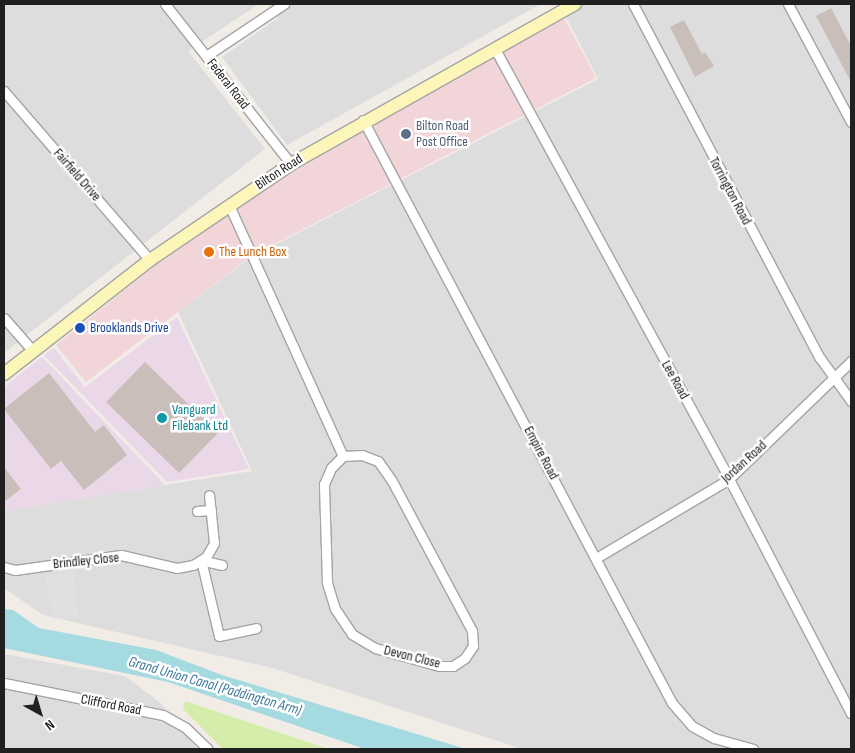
<!DOCTYPE html>
<html>
<head>
<meta charset="utf-8">
<style>
  body { margin:0 }
  #map { position:relative; width:855px; height:753px; overflow:hidden; background:#f1ece6; font-family:"Sofia Sans Condensed",sans-serif }
  div>[style] { position:absolute }
  [style*='--x'] { left:calc(var(--x)*1px); top:calc(var(--y)*1px); width:calc(var(--w)*1px); rotate:calc(var(--a)*1deg) }
  .residential>* { inset:0; background:#dedddd }
  .commercial>* { inset:0; background:#f2d5d8 }
  .industrial>* { inset:0; background:#ead8e9 }
  .grass>* { inset:0; background:#d4edab }
  .parking>* { inset:0; background:#e0e0e0 }
  .water>* { inset:0; background:#a5dbe0 }
  .building>* { inset:0; background:#c9beb9 }
  .roads { filter:drop-shadow(1px 0 #a4a4a4) drop-shadow(-1px 0 #a4a4a4) drop-shadow(0 1px #a4a4a4) drop-shadow(0 -1px #a4a4a4) }
  .street>* { height:9px; margin:-4.5px; padding:0 4.5px; transform-origin:4.5px; border-radius:4.5px; background:#fff }
  .secondary>* { height:12px; margin:-6px; padding:0 6px; transform-origin:6px; border-radius:6px; background:#fcf7b9 }
  .dots>* { width:14px; height:14px; translate:-50% -50%; box-sizing:border-box; border:2px solid #fff; border-radius:50% }
  span { translate:-50% -50%; white-space:nowrap; text-align:center; line-height:1.15; -webkit-text-stroke:5px #fff; paint-order:stroke }
  .street-label { font-size:14px; color:#202020 }
  .service-label { font-size:14px; color:#4e5e75 }
  .left { translate:0 -50%; text-align:left }
  .food-label { font-size:14px; color:#c56008 }
  .transit-label { font-size:14px; color:#164399 }
  .culture-label { font-size:14px; color:#0d838f }
  .water-label { font-size:15px; color:#3f7a9c; font-style:italic }
  .frame { position:absolute; inset:0; border:5px solid #202020; pointer-events:none }
  .north { position:absolute; left:15px; top:688px; width:50px; height:50px; -webkit-text-stroke:4px #fff; paint-order:stroke; rotate:141deg; font-size:14px; font-weight:700; line-height:20px; text-align:center; color:#202020 }
  .north::after { content:''; display:block; margin:auto; width:18px; height:22px; background:#202020; clip-path:polygon(50% 0,100% 100%,50% 72%,0 100%) }
</style>
</head>
<body>
<div id="map">
  <div class="residential">
    <i style="clip-path:polygon(4px 4px,259px 4px,188px 51px,265px 149px,4px 353px)"></i>
    <i style="clip-path:polygon(268px 4px,541px 4px,287px 145px,222px 57px,278px 18px)"></i>
    <i style="clip-path:polygon(576px 4px,851px 4px,851px 749px,522px 749px,272px 668px,43px 615px,4px 588px,4px 511px,252px 471px,178px 312px,251px 257px,598px 79px,563px 11px)"></i>
    <i style="clip-path:polygon(4px 654px,125px 676px,162px 704px,197px 749px,4px 749px)"></i>
  </div>
  <div class="commercial">
    <i style="clip-path:polygon(562px 14px,596px 78px,251px 256px,86px 382px,56px 345px,156px 265px,278px 181px,371px 121px)"></i>
  </div>
  <div class="industrial">
    <i style="clip-path:polygon(177px 317px,249px 469px,167px 482px,44px 355px,54px 348px,85px 387px)"></i>
    <i style="clip-path:polygon(42px 357px,165px 485px,4px 511px,4px 387px)"></i>
  </div>
  <div class="grass">
    <i style="clip-path:polygon(185px 701px,329px 749px,223px 749px,183px 709px)"></i>
  </div>
  <div class="parking">
    <i style="clip-path:polygon(73px 571px,79px 620px,53px 618px,45px 576px)"></i>
  </div>
  <div class="water">
    <i style="clip-path:polygon(4px 609px,13px 610px,39px 628px,156px 650px,222px 675px,466px 749px,365px 749px,168px 682px,4px 648px)"></i>
  </div>
  <div class="building">
    <i style="clip-path:polygon(831px 8px,851px 46px,851px 82px,816px 16px)"></i>
    <i style="clip-path:polygon(684px 20px,702px 54px,705px 52px,714px 66px,695px 77px,670px 27px)"></i>
    <i style="clip-path:polygon(145px 362px,218px 433px,179px 473px,106px 402px)"></i>
    <i style="clip-path:polygon(49px 373px,95px 432px,104px 425px,127px 455px,84px 490px,61px 461px,51px 469px,4px 409px)"></i>
    <i style="clip-path:polygon(4px 467px,21px 489px,4px 502px)"></i>
  </div>
  <div class="roads">
    <div class="street">
      <i style="--x:165;--y:4;--w:204;--a:51.8"></i>
      <i style="--x:633;--y:4;--w:400;--a:62.2"></i>
      <i style="--x:820;--y:358;--w:53;--a:54.2"></i>
      <i style="--x:788;--y:4;--w:134;--a:61.9"></i>
      <i style="--x:495;--y:49;--w:490;--a:61.4"></i>
      <i style="--x:729;--y:479;--w:264;--a:62.5"></i>
      <i style="--x:206;--y:56;--w:94;--a:-33.7"></i>
      <i style="--x:4;--y:91;--w:223;--a:49.2"></i>
      <i style="--x:363;--y:120;--w:660;--a:62.08"></i>
      <i style="--x:672;--y:703;--w:30;--a:49"></i>
      <i style="--x:692;--y:726;--w:25;--a:29"></i>
      <i style="--x:714;--y:738;--w:41;--a:15.8"></i>
      <i style="--x:229;--y:205;--w:276;--a:65.6"></i>
      <i style="--x:4;--y:318;--w:44;--a:48.7"></i>
      <i style="--x:362;--y:455;--w:17;--a:21"></i>
      <i style="--x:378;--y:461;--w:24;--a:55"></i>
      <i style="--x:392;--y:481;--w:170;--a:61.9"></i>
      <i style="--x:472;--y:631;--w:15;--a:86"></i>
      <i style="--x:473;--y:646;--w:14;--a:124"></i>
      <i style="--x:465;--y:658;--w:14;--a:146"></i>
      <i style="--x:453;--y:666;--w:14;--a:180"></i>
      <i style="--x:439;--y:666;--w:66;--a:-164.3"></i>
      <i style="--x:375;--y:648;--w:27;--a:-149"></i>
      <i style="--x:352;--y:634;--w:30;--a:-124"></i>
      <i style="--x:335;--y:609;--w:28;--a:-107"></i>
      <i style="--x:327;--y:582;--w:98;--a:-91.8"></i>
      <i style="--x:324;--y:484;--w:17;--a:-66"></i>
      <i style="--x:331;--y:468;--w:17;--a:-45"></i>
      <i style="--x:343;--y:456;--w:19;--a:-3"></i>
      <i style="--x:197;--y:511;--w:14;--a:-4"></i>
      <i style="--x:596;--y:558;--w:155;--a:-30.7"></i>
      <i style="--x:729;--y:479;--w:170;--a:-44"></i>
      <i style="--x:222;--y:565;--w:22;--a:-167"></i>
      <i style="--x:201;--y:560;--w:78;--a:76.7"></i>
      <i style="--x:219;--y:636;--w:38;--a:-12"></i>
      <i style="--x:4;--y:567;--w:11;--a:15"></i>
      <i style="--x:15;--y:570;--w:107;--a:-8.1"></i>
      <i style="--x:121;--y:555;--w:57;--a:13.1"></i>
      <i style="--x:177;--y:568;--w:16;--a:-11"></i>
      <i style="--x:193;--y:565;--w:15;--a:-32"></i>
      <i style="--x:206;--y:557;--w:16;--a:-60"></i>
      <i style="--x:214;--y:543;--w:48;--a:-95.9"></i>
      <i style="--x:4;--y:683;--w:162;--a:11.4"></i>
      <i style="--x:163;--y:715;--w:26;--a:29"></i>
      <i style="--x:186;--y:728;--w:30;--a:44"></i>
    </div>
    <div class="secondary">
      <i style="--x:4;--y:374;--w:185;--a:-38"></i>
      <i style="--x:150;--y:260;--w:171;--a:-34.2"></i>
      <i style="--x:291;--y:164;--w:326;--a:-29.4"></i>
    </div>
  </div>
  <div class="dots">
    <i style="left:406px;top:134px;background:#5c6f8a"></i>
    <i style="left:209px;top:252px;background:#e8710a"></i>
    <i style="left:80px;top:328px;background:#1a4fb4"></i>
    <i style="left:162px;top:418px;background:#0f9aa8"></i>
  </div>
  <div class="street-label">
    <span style="left:228px;top:84px;rotate:52deg">Federal Road</span>
    <span style="left:279px;top:172px;rotate:-33deg">Bilton Road</span>
    <span style="left:77px;top:175px;rotate:49deg">Fairfield Drive</span>
    <span style="left:730px;top:191px;rotate:62deg">Torrington Road</span>
    <span style="left:675px;top:380px;rotate:61deg">Lee Road</span>
    <span style="left:541px;top:453px;rotate:62deg">Empire Road</span>
    <span style="left:744px;top:462px;rotate:-42deg">Jordan Road</span>
    <span style="left:86px;top:561px;rotate:-6deg">Brindley Close</span>
    <span style="left:412px;top:657px;rotate:14deg">Devon Close</span>
    <span style="left:111px;top:705px;rotate:11deg">Clifford Road</span>
  </div>
  <div class="service-label">
    <span class="left" style="left:416px;top:134px">Bilton Road<br>Post Office</span>
  </div>
  <div class="food-label">
    <span class="left" style="left:219px;top:252px">The Lunch Box</span>
  </div>
  <div class="transit-label">
    <span class="left" style="left:90px;top:328px">Brooklands Drive</span>
  </div>
  <div class="culture-label">
    <span class="left" style="left:172px;top:418px">Vanguard<br>Filebank Ltd</span>
  </div>
  <div class="water-label">
    <span style="left:215px;top:686px;rotate:16deg">Grand Union Canal (Paddington Arm)</span>
  </div>
  <div class="frame"></div>
  <div class="north">N</div>
</div>
</body>
</html>
